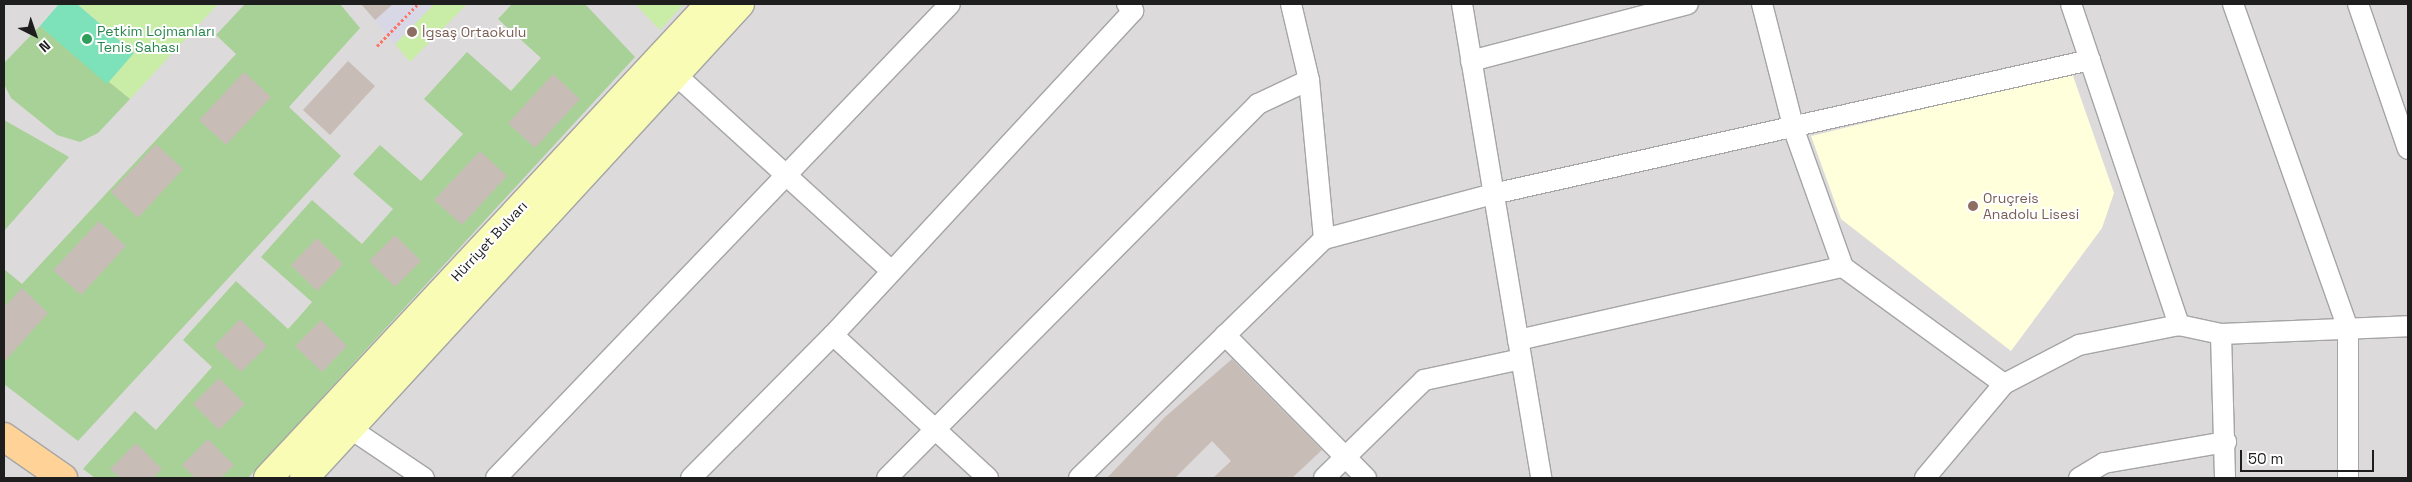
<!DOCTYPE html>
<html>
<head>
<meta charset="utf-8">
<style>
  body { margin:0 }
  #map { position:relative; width:2412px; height:482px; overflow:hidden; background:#efebe3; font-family:"Space Grotesk",sans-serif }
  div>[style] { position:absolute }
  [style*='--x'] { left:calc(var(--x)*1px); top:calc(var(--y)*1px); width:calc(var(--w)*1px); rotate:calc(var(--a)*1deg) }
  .residential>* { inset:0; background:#dcdada }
  .education>* { inset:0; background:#ffffdc }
  .grass>* { inset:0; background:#c9eca6 }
  .forest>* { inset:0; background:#a7d196 }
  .pitch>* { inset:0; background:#7de2ba }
  .plaza>* { inset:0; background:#d7d7e5 }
  .building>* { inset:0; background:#c7bdb6 }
  .path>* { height:3px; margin-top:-1.5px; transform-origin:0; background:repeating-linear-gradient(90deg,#ff7364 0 2.5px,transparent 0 5px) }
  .roads { filter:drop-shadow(1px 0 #a5a5a5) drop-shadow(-1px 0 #a5a5a5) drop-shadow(0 1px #a5a5a5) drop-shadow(0 -1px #a5a5a5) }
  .street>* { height:20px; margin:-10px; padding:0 10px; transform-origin:10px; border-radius:10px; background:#fff }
  .secondary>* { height:28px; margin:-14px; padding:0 14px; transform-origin:14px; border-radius:14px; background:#f9fcb4 }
  .primary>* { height:28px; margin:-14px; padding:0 14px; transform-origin:14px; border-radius:14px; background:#ffd298 }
  .dots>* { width:14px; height:14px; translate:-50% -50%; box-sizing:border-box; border:2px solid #fff; border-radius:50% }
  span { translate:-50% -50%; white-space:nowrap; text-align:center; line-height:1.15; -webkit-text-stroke:4px #fff; paint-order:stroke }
  .leisure-label { font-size:14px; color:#27864d }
  .left { translate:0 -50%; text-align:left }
  .education-label { font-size:14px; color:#785e54 }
  .street-label { font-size:14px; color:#1e1e1e }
  .frame { position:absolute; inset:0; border:5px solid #1e1e1e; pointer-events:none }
  .north { position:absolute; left:10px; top:10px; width:50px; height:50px; -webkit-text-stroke:4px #fff; paint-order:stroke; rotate:139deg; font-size:14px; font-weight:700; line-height:20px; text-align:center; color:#1e1e1e }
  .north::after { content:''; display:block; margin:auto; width:18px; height:22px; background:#1e1e1e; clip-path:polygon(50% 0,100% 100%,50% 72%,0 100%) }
  .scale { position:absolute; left:2240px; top:450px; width:134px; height:22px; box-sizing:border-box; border:2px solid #1e1e1e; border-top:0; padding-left:6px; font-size:15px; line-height:18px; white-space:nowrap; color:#1e1e1e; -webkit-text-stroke:4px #fff; paint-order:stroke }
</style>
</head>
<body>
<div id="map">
  <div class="residential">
    <i style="clip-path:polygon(4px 4px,2408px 4px,2408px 478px,4px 478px)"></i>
  </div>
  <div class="education">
    <i style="clip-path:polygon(2072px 73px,2114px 193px,2102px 228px,2011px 351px,1841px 219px,1811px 136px)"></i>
  </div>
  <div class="grass">
    <i style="clip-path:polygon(77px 4px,218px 4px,130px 99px,107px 84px,134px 52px)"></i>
    <i style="clip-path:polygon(434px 4px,467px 4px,410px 62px,395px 44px)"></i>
    <i style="clip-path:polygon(635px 4px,684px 4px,660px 30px)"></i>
  </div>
  <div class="forest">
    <i style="clip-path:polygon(245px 4px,340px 4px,360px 28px,289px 107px,341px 156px,78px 441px,4px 384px,4px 269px,22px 284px,236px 54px,216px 35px)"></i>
    <i style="clip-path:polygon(512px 4px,585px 4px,635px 57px,248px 478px,95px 478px,83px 469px,135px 411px,156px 430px,212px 367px,183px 340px,236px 281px,288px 329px,299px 317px,312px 302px,261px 257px,312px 200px,362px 244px,393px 209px,353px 174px,380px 145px,421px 181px,463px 134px,424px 99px,467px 52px,511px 91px,541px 58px,498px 19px)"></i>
    <i style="clip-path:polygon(40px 26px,130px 99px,98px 133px,80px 142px,57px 135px,11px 98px,4px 84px,4px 63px)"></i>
    <i style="clip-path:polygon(4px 120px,69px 157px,4px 231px)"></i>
  </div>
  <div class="pitch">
    <i style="clip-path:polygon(59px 4px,77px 4px,134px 53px,107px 84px,40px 26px)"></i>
  </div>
  <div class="plaza">
    <i style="clip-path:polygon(393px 4px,434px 4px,395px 44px,375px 20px)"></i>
  </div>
  <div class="building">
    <i style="clip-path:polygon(361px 4px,393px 4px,375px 20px)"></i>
    <i style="clip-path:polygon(348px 61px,375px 86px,330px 135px,303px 110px)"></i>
    <i style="clip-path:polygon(244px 72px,271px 97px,226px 145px,199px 120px)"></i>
    <i style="clip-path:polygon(553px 74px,580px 99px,535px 148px,508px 123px)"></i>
    <i style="clip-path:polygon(156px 144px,183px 169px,138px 218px,111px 192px)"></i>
    <i style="clip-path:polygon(480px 151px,507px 176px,462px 225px,434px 200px)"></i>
    <i style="clip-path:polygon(99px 221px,126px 246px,81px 295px,53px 270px)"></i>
    <i style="clip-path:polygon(395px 235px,421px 261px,395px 287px,369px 261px)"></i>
    <i style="clip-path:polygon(317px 238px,343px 264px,317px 291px,291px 265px)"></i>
    <i style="clip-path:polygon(22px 288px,48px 313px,4px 362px,4px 307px)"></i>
    <i style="clip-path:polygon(240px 319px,267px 346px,241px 372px,214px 346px)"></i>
    <i style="clip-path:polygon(321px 320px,347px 346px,322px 372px,295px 346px)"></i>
    <i style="clip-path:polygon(1232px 359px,1322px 450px,1292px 478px,1213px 478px,1231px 461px,1212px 441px,1175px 478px,1107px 478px,1165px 417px)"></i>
    <i style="clip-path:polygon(219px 378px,245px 404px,219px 430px,193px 404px)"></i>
    <i style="clip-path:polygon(208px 439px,234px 465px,221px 478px,195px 478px,182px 465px)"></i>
    <i style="clip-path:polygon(136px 443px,162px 469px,153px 478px,120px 478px,110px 469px)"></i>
  </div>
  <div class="path">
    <i style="--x:377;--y:46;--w:59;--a:-45.7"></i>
  </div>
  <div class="roads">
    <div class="street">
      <i style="--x:1291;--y:4;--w:78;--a:76.7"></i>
      <i style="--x:1309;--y:80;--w:160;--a:84.6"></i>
      <i style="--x:1462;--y:4;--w:481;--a:80.5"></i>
      <i style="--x:1762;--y:4;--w:130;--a:75.7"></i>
      <i style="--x:1794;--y:130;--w:145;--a:70.3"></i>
      <i style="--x:1843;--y:267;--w:199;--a:36"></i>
      <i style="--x:2071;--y:4;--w:339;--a:71.4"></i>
      <i style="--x:2233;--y:4;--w:344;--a:70.5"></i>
      <i style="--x:2348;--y:328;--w:150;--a:90"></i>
      <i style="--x:2358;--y:4;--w:153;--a:71"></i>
      <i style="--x:1471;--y:61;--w:224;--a:-14.7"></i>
      <i style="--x:665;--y:65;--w:306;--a:42.3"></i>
      <i style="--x:2221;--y:334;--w:144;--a:88.4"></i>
      <i style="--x:833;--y:335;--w:211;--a:42.7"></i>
      <i style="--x:1225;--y:335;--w:201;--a:45.4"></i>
      <i style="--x:1518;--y:340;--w:333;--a:-12.7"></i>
      <i style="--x:351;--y:429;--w:88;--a:33.9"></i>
      <i style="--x:496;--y:478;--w:656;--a:-46.23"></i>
      <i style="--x:691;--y:478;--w:202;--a:-45.2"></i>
      <i style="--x:833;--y:335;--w:442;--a:-47.2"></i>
      <i style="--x:1133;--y:11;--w:9;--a:-131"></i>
      <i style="--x:887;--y:478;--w:527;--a:-45.23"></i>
      <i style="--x:1258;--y:104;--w:56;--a:-25.2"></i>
      <i style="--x:1079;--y:478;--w:342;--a:-44.3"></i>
      <i style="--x:1324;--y:239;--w:175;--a:-14.9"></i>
      <i style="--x:1493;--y:194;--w:612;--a:-12.65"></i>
      <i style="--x:1324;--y:478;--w:140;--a:-44.4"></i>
      <i style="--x:1424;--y:380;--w:99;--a:-12.2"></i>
      <i style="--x:1925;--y:478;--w:123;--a:-50"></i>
      <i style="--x:2004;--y:384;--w:85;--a:-27.5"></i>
      <i style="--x:2079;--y:345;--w:102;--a:-11.3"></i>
      <i style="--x:2179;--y:325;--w:43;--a:12.1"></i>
      <i style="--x:2221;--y:334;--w:187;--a:-2.4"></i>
      <i style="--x:2079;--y:478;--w:29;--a:-31"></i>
      <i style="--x:2104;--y:463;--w:124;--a:-9.8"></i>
    </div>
    <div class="secondary">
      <i style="--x:268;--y:478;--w:648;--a:-47"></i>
      <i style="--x:304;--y:478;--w:644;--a:-47.39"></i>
    </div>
    <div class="primary">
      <i style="--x:4;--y:437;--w:72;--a:34.8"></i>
    </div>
  </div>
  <div class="dots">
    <i style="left:412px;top:32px;background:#8d6e63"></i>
    <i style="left:87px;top:39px;background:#2e9e5b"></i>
    <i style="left:1973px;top:206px;background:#8d6e63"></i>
  </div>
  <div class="leisure-label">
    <span class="left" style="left:97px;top:39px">Petkim Lojmanları<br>Tenis Sahası</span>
  </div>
  <div class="education-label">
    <span class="left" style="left:422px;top:32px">İgsaş Ortaokulu</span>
    <span class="left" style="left:1983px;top:206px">Oruçreis<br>Anadolu Lisesi</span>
  </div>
  <div class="street-label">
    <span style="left:489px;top:241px;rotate:-47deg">Hürriyet Bulvarı</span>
  </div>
  <div class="frame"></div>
  <div class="north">N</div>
  <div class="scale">50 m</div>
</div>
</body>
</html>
